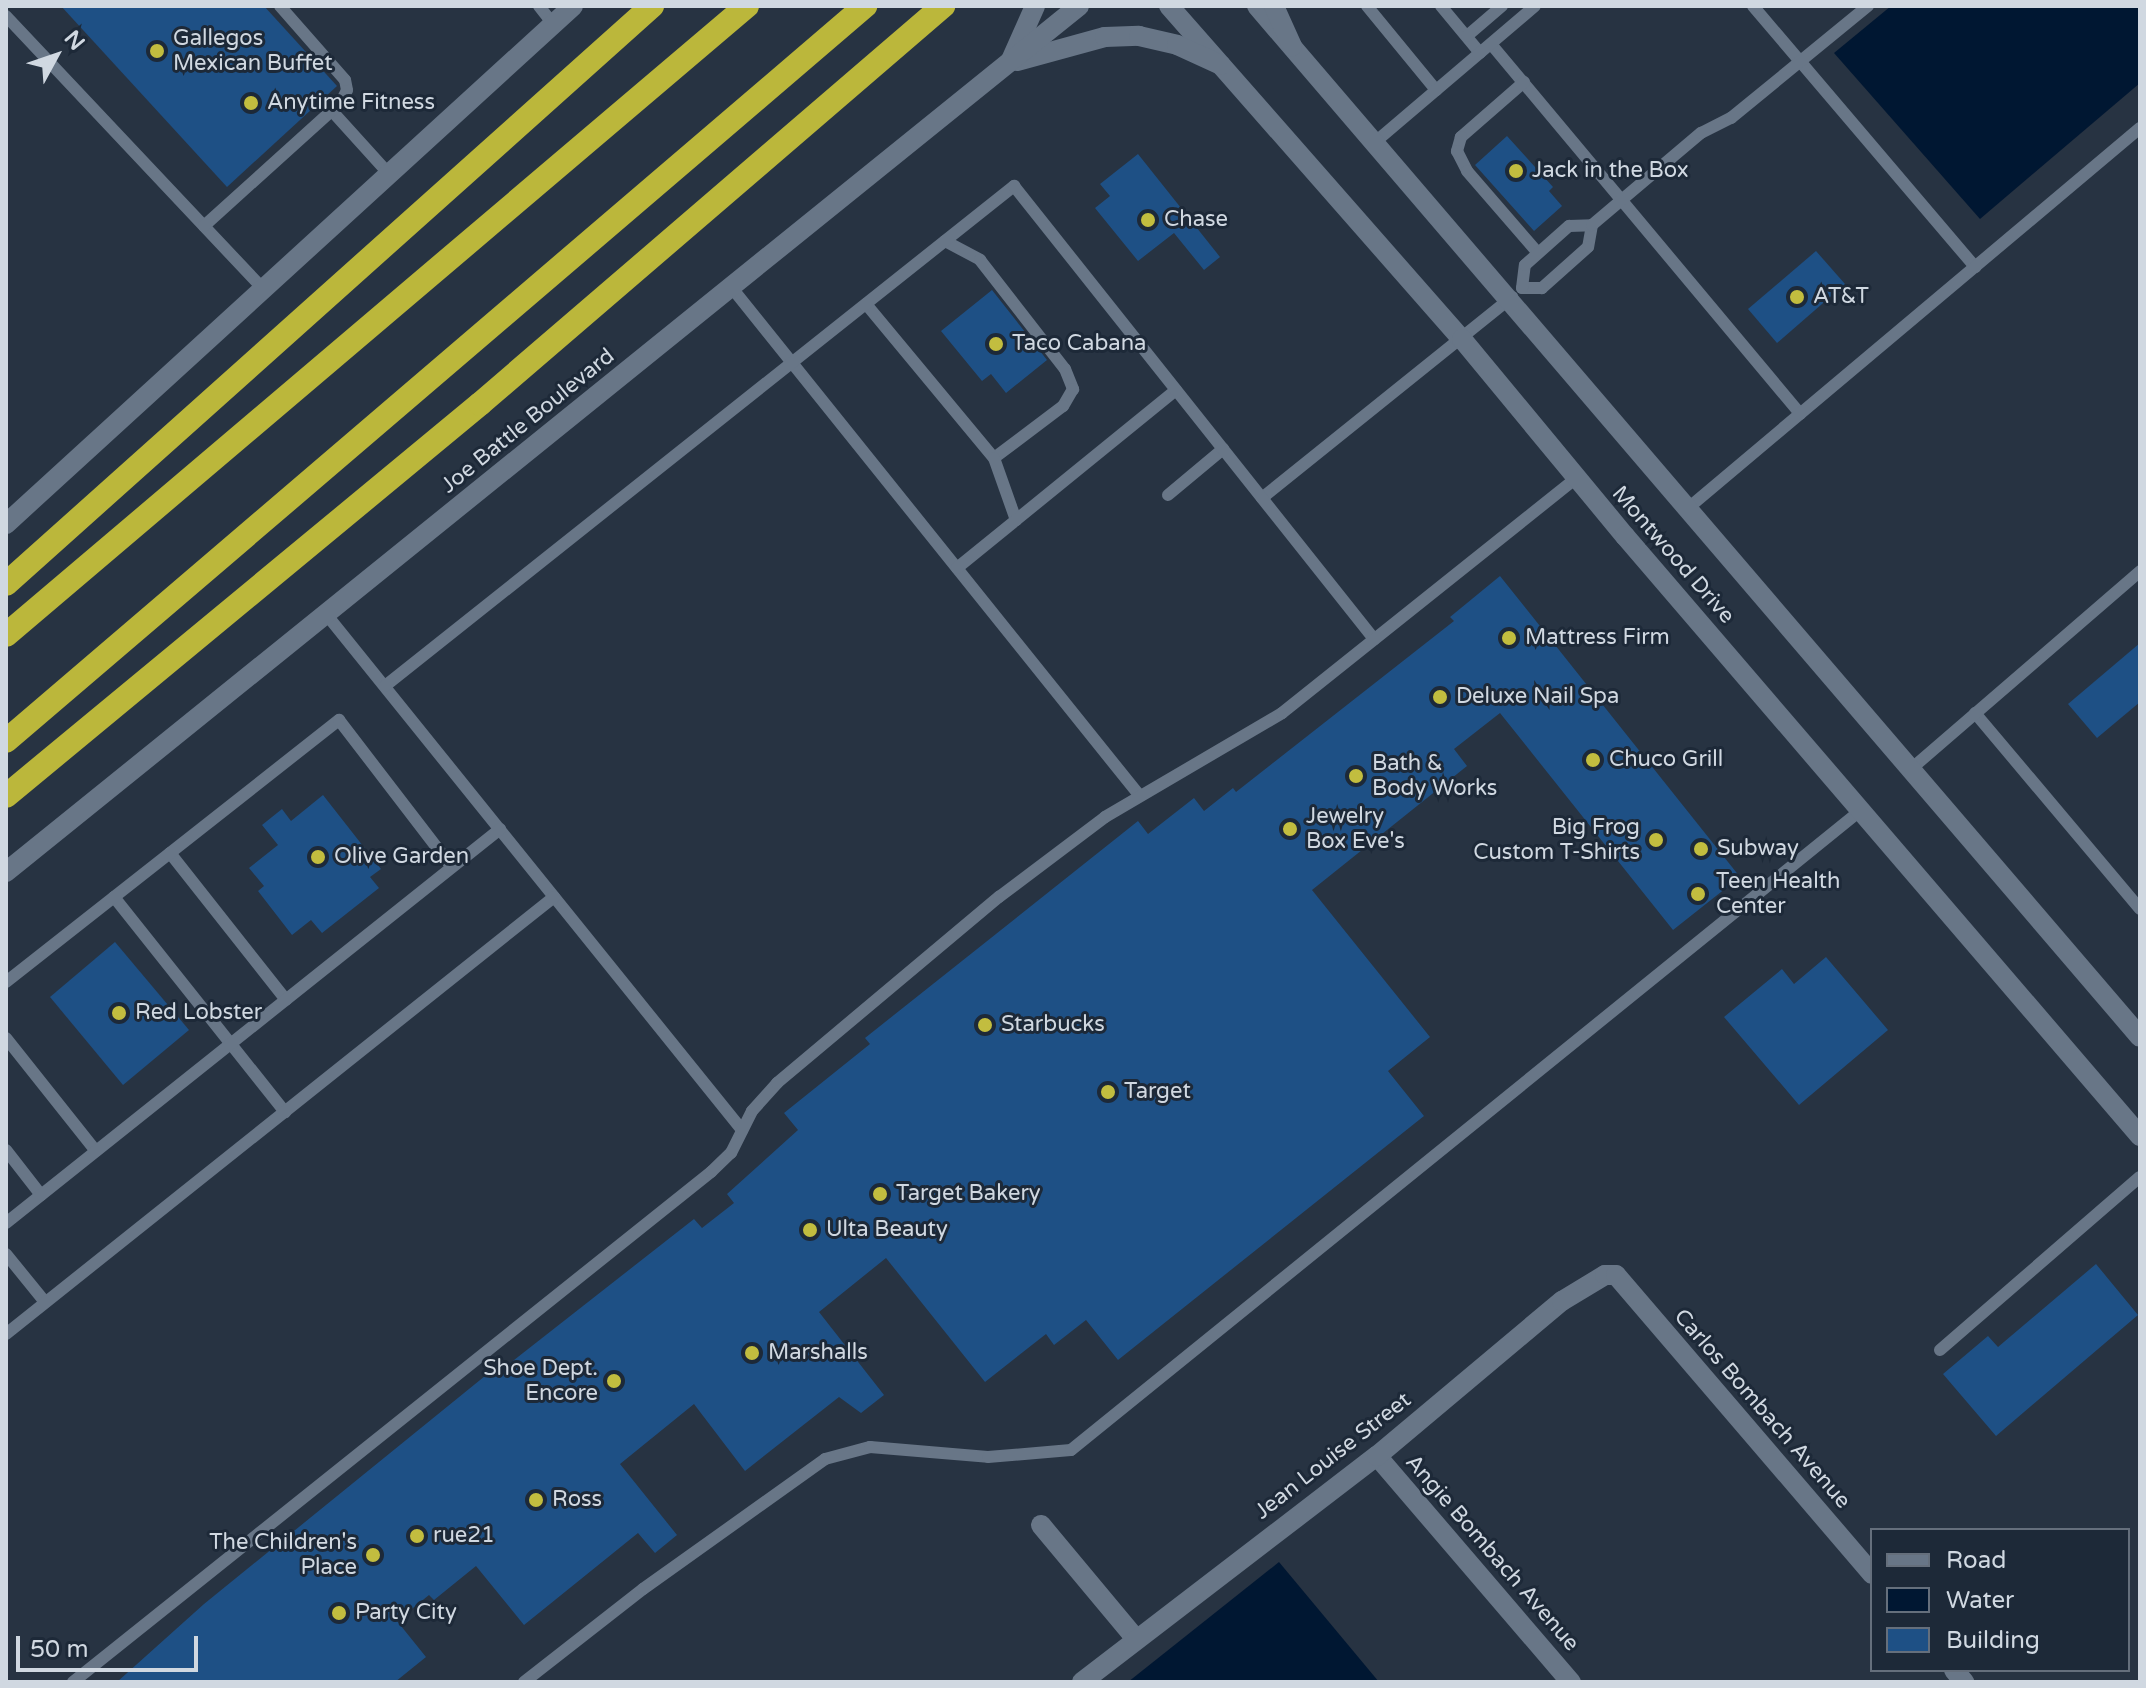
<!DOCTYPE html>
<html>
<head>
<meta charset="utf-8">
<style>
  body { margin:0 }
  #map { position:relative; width:2146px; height:1688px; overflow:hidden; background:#273342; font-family:"Varela Round",sans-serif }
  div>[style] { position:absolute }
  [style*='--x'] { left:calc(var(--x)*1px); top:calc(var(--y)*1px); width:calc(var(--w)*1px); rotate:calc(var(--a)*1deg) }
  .water>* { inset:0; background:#001732 }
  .building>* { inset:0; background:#1e5085 }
  .service>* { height:12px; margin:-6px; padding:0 6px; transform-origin:6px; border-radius:6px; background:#687687 }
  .minor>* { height:20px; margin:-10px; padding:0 10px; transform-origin:10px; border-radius:10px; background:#687687 }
  .tertiary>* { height:20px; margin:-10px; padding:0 10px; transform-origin:10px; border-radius:10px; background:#687687 }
  .secondary>* { height:20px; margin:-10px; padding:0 10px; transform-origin:10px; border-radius:10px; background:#687687 }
  .motorway>* { height:24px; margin:-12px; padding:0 12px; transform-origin:12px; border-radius:12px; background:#bbb73b }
  .dots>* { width:22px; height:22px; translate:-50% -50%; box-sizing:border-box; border:4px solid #1d2938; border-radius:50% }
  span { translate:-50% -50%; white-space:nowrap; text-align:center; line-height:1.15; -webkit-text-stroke:6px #1d2938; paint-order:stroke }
  .poi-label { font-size:22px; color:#d0d8e1 }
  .left { translate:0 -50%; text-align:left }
  .right { translate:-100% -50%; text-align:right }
  .street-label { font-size:22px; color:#d0d8e1 }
  .frame { position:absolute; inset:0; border:8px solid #d0d8e1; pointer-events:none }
  .legend { position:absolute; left:1870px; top:1528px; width:260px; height:144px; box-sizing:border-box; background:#1d2938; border:2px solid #656f7c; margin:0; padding:10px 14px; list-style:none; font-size:24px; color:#d0d8e1 }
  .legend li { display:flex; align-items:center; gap:16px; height:40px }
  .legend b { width:40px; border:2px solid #656f7c }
  .north { position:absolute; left:16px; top:16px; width:80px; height:80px; -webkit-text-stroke:6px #1d2938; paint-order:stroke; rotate:50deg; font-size:22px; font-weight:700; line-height:32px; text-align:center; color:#d0d8e1 }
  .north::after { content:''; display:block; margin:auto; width:28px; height:36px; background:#d0d8e1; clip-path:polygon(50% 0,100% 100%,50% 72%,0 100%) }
  .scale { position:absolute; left:16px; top:1636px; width:182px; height:36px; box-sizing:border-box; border:4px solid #d0d8e1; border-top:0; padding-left:10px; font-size:24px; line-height:28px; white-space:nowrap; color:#d0d8e1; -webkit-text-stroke:6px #1d2938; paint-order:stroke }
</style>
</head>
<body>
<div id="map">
  <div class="water">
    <i style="clip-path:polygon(1891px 6px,2140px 6px,2140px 83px,1980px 219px,1834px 53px)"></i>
    <i style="clip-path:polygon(1279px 1562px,1379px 1682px,1128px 1682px)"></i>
  </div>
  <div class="building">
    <i style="clip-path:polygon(61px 6px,264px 6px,337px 86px,227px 187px)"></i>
    <i style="clip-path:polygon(1507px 136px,1553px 187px,1549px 191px,1562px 206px,1534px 231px,1475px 165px)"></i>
    <i style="clip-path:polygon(1138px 154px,1220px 257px,1204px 270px,1174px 233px,1138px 261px,1095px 208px,1110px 196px,1100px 184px)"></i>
    <i style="clip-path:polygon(1816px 251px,1845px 284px,1777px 343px,1748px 309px)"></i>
    <i style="clip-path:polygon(992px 290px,1047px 360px,1006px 393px,991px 374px,982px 381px,941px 331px)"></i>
    <i style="clip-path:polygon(1500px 576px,1740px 877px,1673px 930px,1500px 713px,1454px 749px,1467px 766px,1312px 890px,1430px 1037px,1388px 1071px,1424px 1116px,1118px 1360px,1086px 1320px,1054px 1345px,1046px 1334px,985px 1382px,886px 1258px,819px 1312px,884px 1395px,861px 1413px,839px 1397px,745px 1471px,694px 1404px,620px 1464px,677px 1535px,655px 1553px,638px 1533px,524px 1625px,476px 1566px,434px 1600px,429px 1595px,397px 1621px,426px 1657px,395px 1682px,117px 1682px,204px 1604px,501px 1363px,505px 1367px,694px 1219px,702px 1228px,734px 1203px,727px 1194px,798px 1130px,784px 1113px,870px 1044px,865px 1038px,1138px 821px,1148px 834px,1194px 798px,1204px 811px,1233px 788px,1236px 792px,1454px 621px,1450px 617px)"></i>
    <i style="clip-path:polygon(2140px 643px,2140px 702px,2097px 738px,2068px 704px)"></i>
    <i style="clip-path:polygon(323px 795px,381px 869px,370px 877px,379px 888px,322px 933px,311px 920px,292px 935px,258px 891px,264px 886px,249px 868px,278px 845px,262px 825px,282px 809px,291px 821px)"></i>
    <i style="clip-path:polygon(115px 942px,189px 1030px,123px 1085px,50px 997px)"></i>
    <i style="clip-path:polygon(1826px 957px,1888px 1030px,1799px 1105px,1724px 1017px,1782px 969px,1794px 984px)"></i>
    <i style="clip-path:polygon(2096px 1264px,2138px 1315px,1996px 1436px,1943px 1374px,1988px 1336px,1998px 1347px)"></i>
  </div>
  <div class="service">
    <i style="--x:539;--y:6;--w:23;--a:52"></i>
    <i style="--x:1367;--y:6;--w:109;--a:50.6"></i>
    <i style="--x:1441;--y:6;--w:61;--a:50.3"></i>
    <i style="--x:1753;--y:6;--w:343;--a:49.6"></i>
    <i style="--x:6;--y:16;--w:375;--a:46.7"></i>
    <i style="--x:1467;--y:36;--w:46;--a:-40.6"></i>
    <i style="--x:1491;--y:44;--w:482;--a:50.1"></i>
    <i style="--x:1524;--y:82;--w:84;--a:138.9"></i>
    <i style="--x:1461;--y:137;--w:15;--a:106"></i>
    <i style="--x:1457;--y:151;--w:22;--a:63"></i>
    <i style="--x:1467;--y:171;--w:108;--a:49.1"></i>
    <i style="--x:332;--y:111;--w:85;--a:47.9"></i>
    <i style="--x:1374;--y:143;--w:211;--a:-40.4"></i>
    <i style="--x:1592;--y:225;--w:22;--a:100"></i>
    <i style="--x:1588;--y:247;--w:62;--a:138.3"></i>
    <i style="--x:1542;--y:288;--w:20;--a:180"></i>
    <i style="--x:1522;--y:288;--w:23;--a:-83"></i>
    <i style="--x:1525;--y:265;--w:59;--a:-41.6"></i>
    <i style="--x:1569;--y:226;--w:23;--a:-2"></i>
    <i style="--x:1592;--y:225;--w:143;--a:-40.2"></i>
    <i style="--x:1701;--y:133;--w:34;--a:-27"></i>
    <i style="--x:1731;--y:118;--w:177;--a:-39.3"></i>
    <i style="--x:204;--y:226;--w:185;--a:-42.1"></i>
    <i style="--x:341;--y:102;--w:13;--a:-63"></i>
    <i style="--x:347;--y:90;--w:10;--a:-101"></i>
    <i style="--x:345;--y:80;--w:98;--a:-131.3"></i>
    <i style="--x:945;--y:241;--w:40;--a:28"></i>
    <i style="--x:980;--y:260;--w:138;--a:52.1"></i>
    <i style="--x:1065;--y:369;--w:22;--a:68"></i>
    <i style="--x:1073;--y:389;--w:20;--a:120"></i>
    <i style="--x:1063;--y:406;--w:86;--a:143"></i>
    <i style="--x:732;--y:288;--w:650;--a:51.24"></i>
    <i style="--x:866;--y:304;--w:200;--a:50.3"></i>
    <i style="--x:994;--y:458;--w:66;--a:70.5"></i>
    <i style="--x:1168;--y:495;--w:72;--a:-39.9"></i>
    <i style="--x:1262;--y:498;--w:321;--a:-38.8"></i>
    <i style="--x:1687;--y:509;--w:592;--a:-40.07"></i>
    <i style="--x:957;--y:568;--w:282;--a:-39.1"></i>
    <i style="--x:326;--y:614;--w:663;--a:51.12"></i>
    <i style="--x:385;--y:686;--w:804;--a:-38.48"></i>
    <i style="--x:1014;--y:186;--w:579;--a:51.53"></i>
    <i style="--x:1975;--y:713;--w:256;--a:49.9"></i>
    <i style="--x:1911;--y:769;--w:303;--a:-40.8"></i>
    <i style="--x:170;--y:853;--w:187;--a:51.7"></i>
    <i style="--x:114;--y:897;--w:275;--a:51.5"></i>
    <i style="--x:6;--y:982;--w:424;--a:-38.2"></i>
    <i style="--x:339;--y:720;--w:185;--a:52.5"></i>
    <i style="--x:6;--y:1038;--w:144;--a:51.5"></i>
    <i style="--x:6;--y:1150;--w:57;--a:52.1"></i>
    <i style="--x:6;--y:1223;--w:632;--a:-38.57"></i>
    <i style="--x:6;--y:1254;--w:62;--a:50.9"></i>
    <i style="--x:6;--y:1334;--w:701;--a:-38.57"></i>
    <i style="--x:1940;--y:1350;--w:264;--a:-40.9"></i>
    <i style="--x:73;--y:1682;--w:817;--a:-38.64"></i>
    <i style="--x:711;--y:1172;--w:28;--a:-44"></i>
    <i style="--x:731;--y:1153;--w:47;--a:-63.4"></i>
    <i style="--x:752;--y:1111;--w:38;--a:-48"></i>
    <i style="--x:777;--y:1083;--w:290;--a:-40"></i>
    <i style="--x:999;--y:897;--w:133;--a:-37"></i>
    <i style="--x:1105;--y:817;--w:205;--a:-30.4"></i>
    <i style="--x:1282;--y:713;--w:376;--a:-38.6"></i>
    <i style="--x:524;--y:1682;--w:151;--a:-38"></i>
    <i style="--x:643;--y:1589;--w:224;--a:-35.5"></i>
    <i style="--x:825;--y:1459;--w:47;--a:-14.9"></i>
    <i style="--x:870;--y:1447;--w:118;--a:4.8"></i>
    <i style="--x:988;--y:1457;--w:83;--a:-4.8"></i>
    <i style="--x:1071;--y:1450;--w:1017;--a:-39.01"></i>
  </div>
  <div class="minor">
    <i style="--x:1377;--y:1456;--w:298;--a:49.4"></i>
    <i style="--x:1041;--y:1525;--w:147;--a:50.2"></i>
    <i style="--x:1954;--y:1670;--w:16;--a:50"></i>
    <i style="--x:1082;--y:1682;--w:372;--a:-37.5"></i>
    <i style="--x:1377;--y:1456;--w:241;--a:-40"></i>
    <i style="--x:1562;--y:1301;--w:50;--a:-31.2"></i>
    <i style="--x:1605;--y:1275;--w:11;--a:0"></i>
    <i style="--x:1616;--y:1275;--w:394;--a:49.4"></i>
  </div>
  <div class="tertiary">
    <i style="--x:1169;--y:6;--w:444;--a:48.7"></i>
    <i style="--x:1462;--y:339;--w:256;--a:50.4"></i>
    <i style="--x:1625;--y:536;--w:791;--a:49.36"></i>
    <i style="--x:1257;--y:6;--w:1357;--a:49.42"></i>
  </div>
  <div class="secondary">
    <i style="--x:1274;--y:6;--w:44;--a:65.8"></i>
    <i style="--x:1011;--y:60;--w:59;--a:-66"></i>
    <i style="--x:1017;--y:61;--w:91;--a:-15.3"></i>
    <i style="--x:1105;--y:37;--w:34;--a:-2"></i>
    <i style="--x:1139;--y:36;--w:39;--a:13"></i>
    <i style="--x:1177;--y:45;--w:48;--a:24.4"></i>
    <i style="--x:6;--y:524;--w:768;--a:-42.41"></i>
    <i style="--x:6;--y:872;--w:1379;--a:-38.91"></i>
  </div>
  <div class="motorway">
    <i style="--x:6;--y:584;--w:867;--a:-41.82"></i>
    <i style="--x:6;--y:635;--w:972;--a:-40.33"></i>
    <i style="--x:6;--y:741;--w:1131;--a:-40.55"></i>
    <i style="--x:6;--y:796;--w:615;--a:-39.59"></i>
    <i style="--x:480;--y:404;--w:611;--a:-40.68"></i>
  </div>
  <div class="dots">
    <i style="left:157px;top:51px;background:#c2bd3f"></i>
    <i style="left:251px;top:103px;background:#c2bd3f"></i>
    <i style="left:1516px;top:171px;background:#c2bd3f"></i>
    <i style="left:1148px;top:220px;background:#c2bd3f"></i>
    <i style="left:1797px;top:297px;background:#c2bd3f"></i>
    <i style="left:996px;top:344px;background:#c2bd3f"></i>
    <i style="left:1509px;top:638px;background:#c2bd3f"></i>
    <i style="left:1440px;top:697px;background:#c2bd3f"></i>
    <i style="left:1593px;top:760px;background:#c2bd3f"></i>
    <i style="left:1356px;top:776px;background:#c2bd3f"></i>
    <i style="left:1290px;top:829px;background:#c2bd3f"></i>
    <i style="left:1656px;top:840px;background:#c2bd3f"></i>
    <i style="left:1701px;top:849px;background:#c2bd3f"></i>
    <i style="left:318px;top:857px;background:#c2bd3f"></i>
    <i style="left:1698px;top:894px;background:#c2bd3f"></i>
    <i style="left:119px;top:1013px;background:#c2bd3f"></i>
    <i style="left:985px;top:1025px;background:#c2bd3f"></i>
    <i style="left:1108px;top:1092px;background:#c2bd3f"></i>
    <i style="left:880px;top:1194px;background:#c2bd3f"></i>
    <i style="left:810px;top:1230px;background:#c2bd3f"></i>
    <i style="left:752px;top:1353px;background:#c2bd3f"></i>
    <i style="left:614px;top:1381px;background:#c2bd3f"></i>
    <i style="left:536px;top:1500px;background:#c2bd3f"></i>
    <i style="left:417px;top:1536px;background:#c2bd3f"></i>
    <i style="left:373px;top:1555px;background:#c2bd3f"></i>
    <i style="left:339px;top:1613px;background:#c2bd3f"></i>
  </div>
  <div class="poi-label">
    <span class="left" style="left:173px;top:51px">Gallegos<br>Mexican Buffet</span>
    <span class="left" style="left:267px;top:103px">Anytime Fitness</span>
    <span class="left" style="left:1532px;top:171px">Jack in the Box</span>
    <span class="left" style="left:1164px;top:220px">Chase</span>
    <span class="left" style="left:1813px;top:297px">AT&amp;T</span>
    <span class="left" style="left:1012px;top:344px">Taco Cabana</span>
    <span class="left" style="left:1525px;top:638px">Mattress Firm</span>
    <span class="left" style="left:1456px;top:697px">Deluxe Nail Spa</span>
    <span class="left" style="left:1609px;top:760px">Chuco Grill</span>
    <span class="left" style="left:1372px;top:776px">Bath &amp;<br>Body Works</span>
    <span class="left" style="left:1306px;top:829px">Jewelry<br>Box Eve's</span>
    <span class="right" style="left:1640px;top:840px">Big Frog<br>Custom T-Shirts</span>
    <span class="left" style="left:1717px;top:849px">Subway</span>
    <span class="left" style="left:334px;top:857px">Olive Garden</span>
    <span class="left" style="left:1716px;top:894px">Teen Health<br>Center</span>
    <span class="left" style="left:135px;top:1013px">Red Lobster</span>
    <span class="left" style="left:1001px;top:1025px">Starbucks</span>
    <span class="left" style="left:1124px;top:1092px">Target</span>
    <span class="left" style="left:896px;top:1194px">Target Bakery</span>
    <span class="left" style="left:826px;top:1230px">Ulta Beauty</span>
    <span class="left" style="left:768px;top:1353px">Marshalls</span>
    <span class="right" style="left:598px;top:1381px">Shoe Dept.<br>Encore</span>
    <span class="left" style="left:552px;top:1500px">Ross</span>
    <span class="left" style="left:433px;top:1536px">rue21</span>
    <span class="right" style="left:357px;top:1555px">The Children's<br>Place</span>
    <span class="left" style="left:355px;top:1613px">Party City</span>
  </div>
  <div class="street-label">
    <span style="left:528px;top:421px;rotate:-39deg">Joe Battle Boulevard</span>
    <span style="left:1673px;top:555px;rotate:49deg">Montwood Drive</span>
    <span style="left:1762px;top:1409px;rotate:49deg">Carlos Bombach Avenue</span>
    <span style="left:1333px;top:1456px;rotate:-38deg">Jean Louise Street</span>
    <span style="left:1492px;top:1553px;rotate:49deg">Angie Bombach Avenue</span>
  </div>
  <div class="frame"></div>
  <ul class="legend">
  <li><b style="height:10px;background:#687687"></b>Road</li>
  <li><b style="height:22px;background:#001732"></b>Water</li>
  <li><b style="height:22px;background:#1e5085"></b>Building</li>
  </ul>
  <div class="north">N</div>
  <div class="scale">50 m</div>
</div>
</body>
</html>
